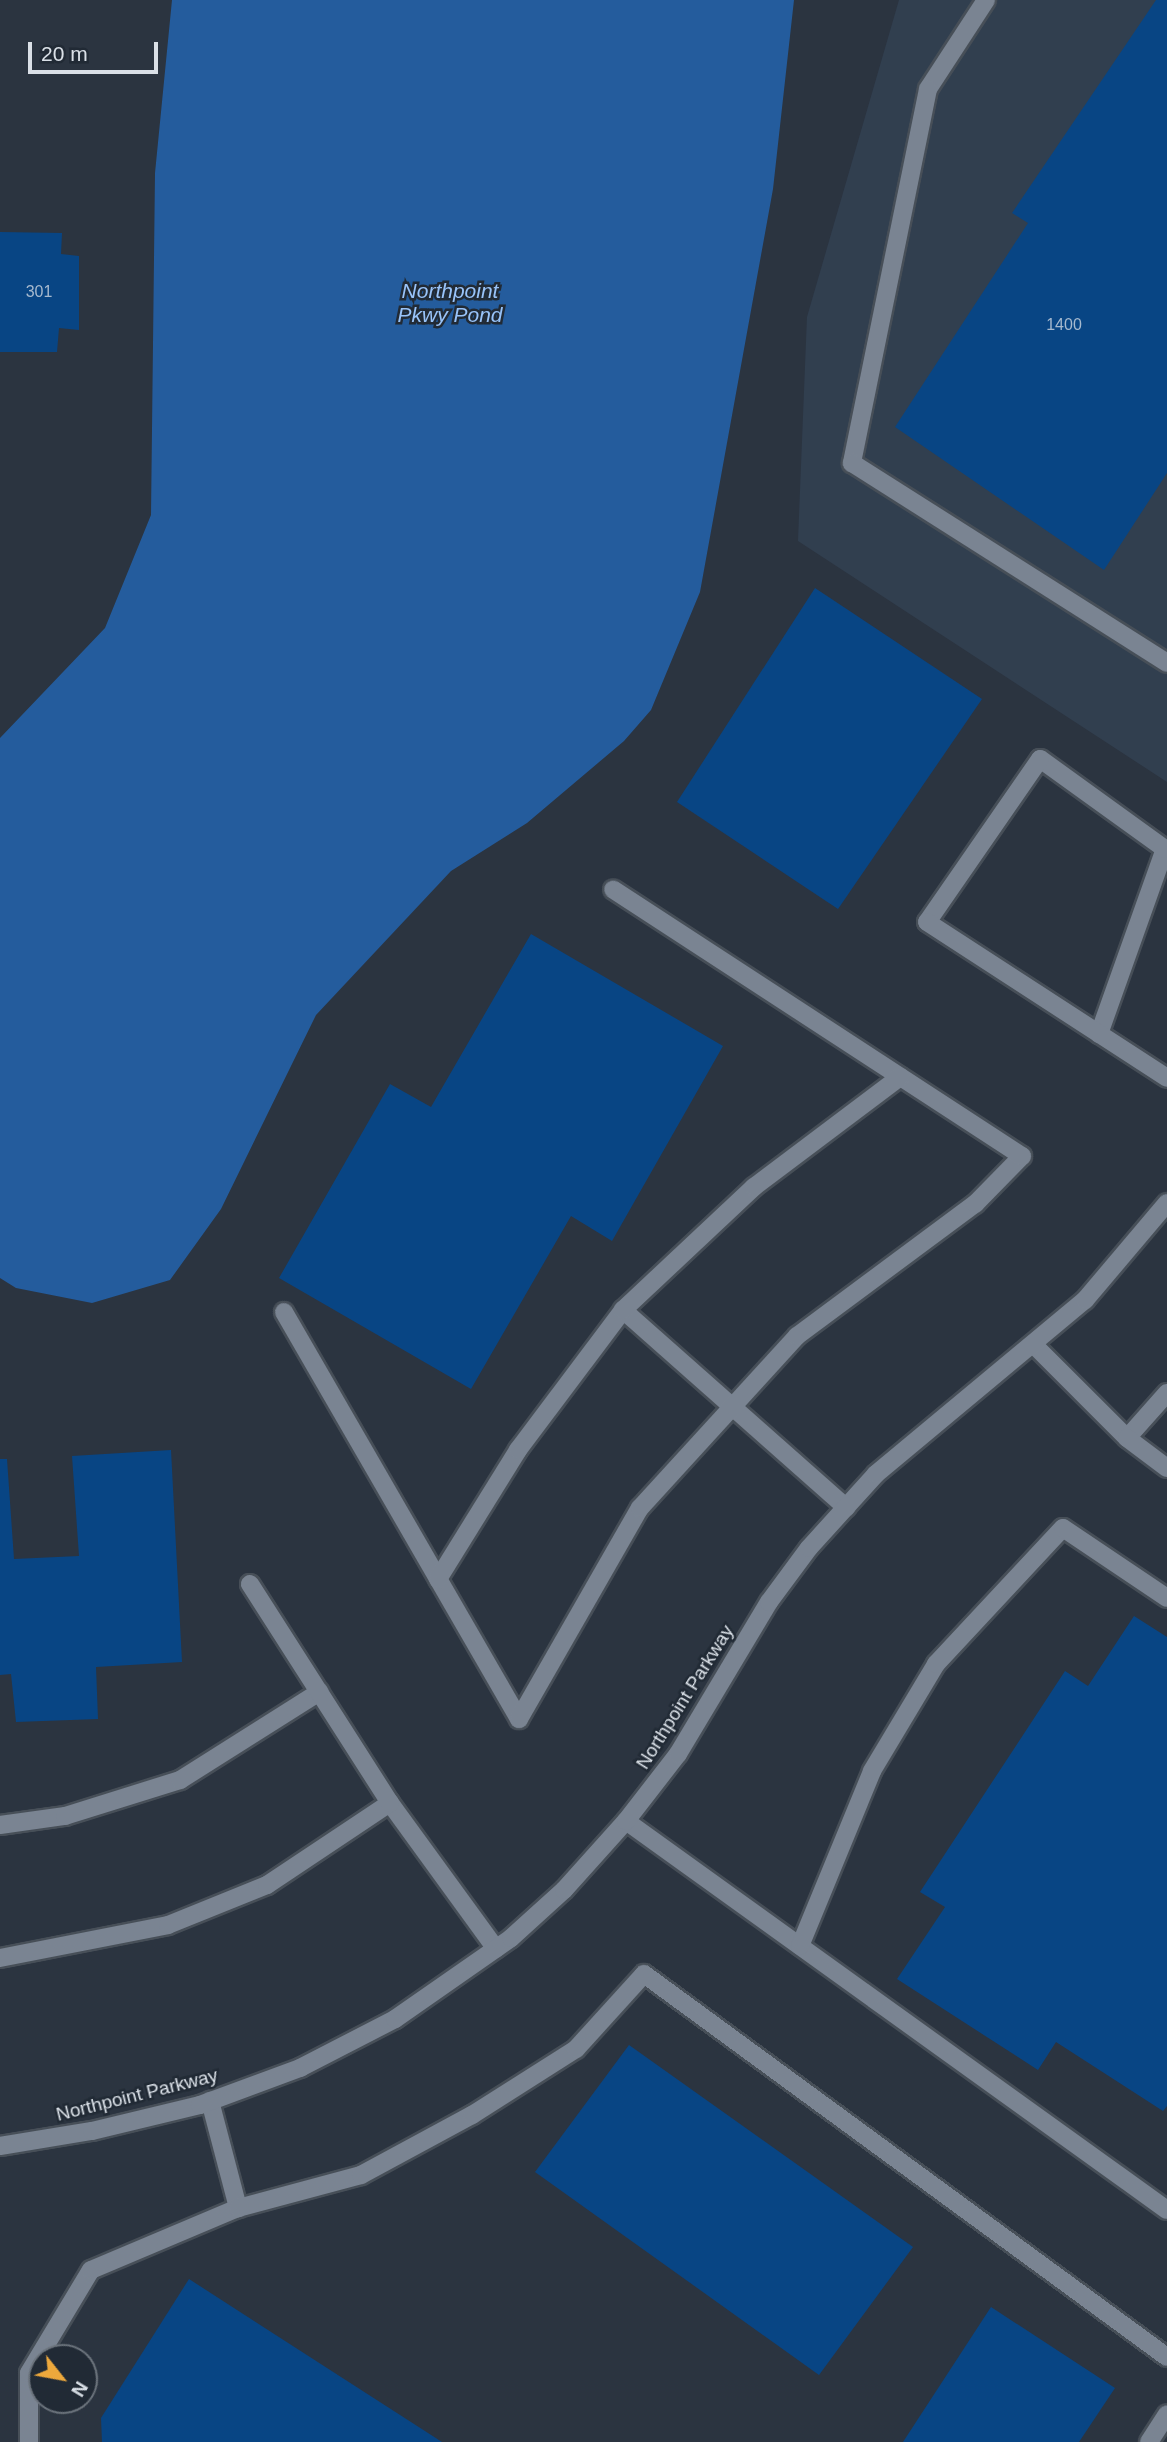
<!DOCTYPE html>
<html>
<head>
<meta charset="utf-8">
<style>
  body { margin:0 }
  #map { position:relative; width:1167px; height:2442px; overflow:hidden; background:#2b3440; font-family:Helvetica,sans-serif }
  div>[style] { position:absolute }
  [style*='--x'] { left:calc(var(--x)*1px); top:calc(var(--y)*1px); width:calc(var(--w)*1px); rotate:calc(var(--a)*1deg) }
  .built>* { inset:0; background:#313f4f }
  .water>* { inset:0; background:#245c9d }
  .building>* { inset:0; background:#084584 }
  .roads { filter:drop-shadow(2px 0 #474f58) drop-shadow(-2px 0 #474f58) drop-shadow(0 2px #474f58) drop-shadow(0 -2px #474f58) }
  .minor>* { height:18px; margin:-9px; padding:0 9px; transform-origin:9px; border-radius:9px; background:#7a8492 }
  span { translate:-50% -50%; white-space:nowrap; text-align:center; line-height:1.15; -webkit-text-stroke:5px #212a35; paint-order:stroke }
  .number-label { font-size:16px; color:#a6b9ce }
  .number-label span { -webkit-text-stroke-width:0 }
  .street-label { font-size:19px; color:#dae0e7 }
  .water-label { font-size:21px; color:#98c3f9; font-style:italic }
  .north { position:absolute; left:28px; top:2344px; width:70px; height:70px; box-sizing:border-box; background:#212a35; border:2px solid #6b737c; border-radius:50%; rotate:121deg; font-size:19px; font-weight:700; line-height:28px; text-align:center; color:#dae0e7 }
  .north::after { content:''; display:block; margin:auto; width:24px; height:32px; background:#eda83c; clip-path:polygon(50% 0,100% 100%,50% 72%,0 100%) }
  .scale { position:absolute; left:28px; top:42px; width:130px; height:32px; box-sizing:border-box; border:4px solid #dae0e7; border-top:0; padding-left:9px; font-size:21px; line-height:24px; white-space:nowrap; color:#dae0e7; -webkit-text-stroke:5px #212a35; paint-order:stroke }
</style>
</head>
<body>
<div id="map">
  <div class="built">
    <i style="clip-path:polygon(899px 0,1167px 0,1167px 782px,798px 541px,807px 317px)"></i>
  </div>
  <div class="water">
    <i style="clip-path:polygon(172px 0,794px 0,773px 189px,700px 592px,651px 710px,624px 741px,527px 823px,451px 871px,316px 1015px,221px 1209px,170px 1280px,92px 1303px,16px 1288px,0 1278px,0 738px,105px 628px,151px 515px,155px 173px)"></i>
  </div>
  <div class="building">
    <i style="clip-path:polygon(1156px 0,1167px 0,1167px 473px,1104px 570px,895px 427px,1028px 223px,1012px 213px)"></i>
    <i style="clip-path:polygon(0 232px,62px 233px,61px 254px,79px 256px,79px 330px,59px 328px,57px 352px,0 352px)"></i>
    <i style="clip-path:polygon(815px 588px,982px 699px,838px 909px,677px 802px)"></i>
    <i style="clip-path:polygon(531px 934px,723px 1046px,612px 1241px,571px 1216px,471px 1389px,279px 1278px,390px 1084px,431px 1107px)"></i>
    <i style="clip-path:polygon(171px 1450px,182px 1662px,96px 1667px,98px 1719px,16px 1722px,11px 1674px,0 1675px,0 1459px,7px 1459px,14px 1559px,79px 1556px,72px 1456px)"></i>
    <i style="clip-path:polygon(1134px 1616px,1167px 1637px,1167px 2106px,1163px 2111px,1056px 2042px,1038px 2070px,897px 1979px,945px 1907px,920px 1892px,1065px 1671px,1088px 1686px)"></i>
    <i style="clip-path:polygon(629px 2045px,913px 2247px,819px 2375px,535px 2172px)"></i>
    <i style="clip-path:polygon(189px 2279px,442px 2442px,102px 2442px,101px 2418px)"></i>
    <i style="clip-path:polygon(991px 2307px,1115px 2388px,1079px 2442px,903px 2442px)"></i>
  </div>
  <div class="roads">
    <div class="minor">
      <i style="--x:986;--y:0;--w:106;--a:123.1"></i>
      <i style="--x:928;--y:89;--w:382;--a:101.5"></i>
      <i style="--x:852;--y:463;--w:373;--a:32.4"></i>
      <i style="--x:1099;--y:1034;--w:196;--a:-70.4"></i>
      <i style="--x:1165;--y:849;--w:154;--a:-144.2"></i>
      <i style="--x:1040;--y:759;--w:198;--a:124.7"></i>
      <i style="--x:927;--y:922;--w:286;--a:33"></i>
      <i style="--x:623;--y:1310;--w:298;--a:41.5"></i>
      <i style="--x:284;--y:1312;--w:470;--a:60"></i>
      <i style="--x:519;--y:1719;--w:243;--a:-60.2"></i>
      <i style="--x:640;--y:1508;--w:233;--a:-47.6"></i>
      <i style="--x:797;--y:1336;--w:222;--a:-36.6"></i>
      <i style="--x:975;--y:1204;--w:67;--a:-45.6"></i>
      <i style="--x:1022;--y:1156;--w:488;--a:-146.9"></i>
      <i style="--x:1035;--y:1346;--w:130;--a:45"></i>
      <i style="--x:1167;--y:1393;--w:60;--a:131.6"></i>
      <i style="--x:1127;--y:1438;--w:50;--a:36.9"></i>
      <i style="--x:438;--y:1579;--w:152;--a:-58.2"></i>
      <i style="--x:518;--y:1450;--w:175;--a:-53.1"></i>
      <i style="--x:623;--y:1310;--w:180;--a:-43.2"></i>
      <i style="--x:754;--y:1187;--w:183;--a:-37"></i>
      <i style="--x:390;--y:1803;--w:180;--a:54"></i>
      <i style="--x:626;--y:1821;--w:666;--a:35.72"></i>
      <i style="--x:0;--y:1825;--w:66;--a:-7.9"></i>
      <i style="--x:65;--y:1816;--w:121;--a:-17.4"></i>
      <i style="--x:180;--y:1780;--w:165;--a:-32.3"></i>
      <i style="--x:800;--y:1946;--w:189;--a:-67.6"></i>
      <i style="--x:872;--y:1771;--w:125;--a:-59.1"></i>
      <i style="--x:936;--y:1664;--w:186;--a:-47"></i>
      <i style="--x:1063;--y:1528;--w:125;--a:33.9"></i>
      <i style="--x:0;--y:1958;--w:171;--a:-11.1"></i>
      <i style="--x:168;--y:1925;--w:107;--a:-22"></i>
      <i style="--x:267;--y:1885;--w:148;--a:-33.7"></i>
      <i style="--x:390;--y:1803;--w:260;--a:-122.6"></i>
      <i style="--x:210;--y:2101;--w:111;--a:75.3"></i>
      <i style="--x:0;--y:2146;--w:93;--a:-9.3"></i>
      <i style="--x:92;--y:2131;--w:111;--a:-13.5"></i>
      <i style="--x:200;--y:2105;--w:107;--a:-20.3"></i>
      <i style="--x:300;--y:2068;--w:107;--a:-27.3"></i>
      <i style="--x:395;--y:2019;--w:141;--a:-34.9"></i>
      <i style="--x:511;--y:1938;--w:72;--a:-42.2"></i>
      <i style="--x:564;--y:1890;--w:93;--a:-48.1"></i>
      <i style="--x:626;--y:1821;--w:85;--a:-52.2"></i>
      <i style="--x:678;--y:1754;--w:177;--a:-59.1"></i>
      <i style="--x:769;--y:1602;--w:67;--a:-53.5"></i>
      <i style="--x:809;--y:1548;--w:100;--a:-47.8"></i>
      <i style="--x:876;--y:1474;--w:272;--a:-39.8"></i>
      <i style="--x:1085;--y:1300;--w:127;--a:-49.8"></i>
      <i style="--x:29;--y:2442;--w:69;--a:-90"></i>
      <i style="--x:29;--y:2373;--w:120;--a:-59"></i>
      <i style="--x:91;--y:2270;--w:160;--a:-22.9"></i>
      <i style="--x:238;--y:2208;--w:127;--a:-15"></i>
      <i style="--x:361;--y:2175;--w:126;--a:-28.4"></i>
      <i style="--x:472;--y:2115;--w:123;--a:-32.4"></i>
      <i style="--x:576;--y:2049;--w:101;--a:-47.8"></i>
      <i style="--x:644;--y:1974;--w:648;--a:36.22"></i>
      <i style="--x:1149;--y:2442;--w:33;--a:-57"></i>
    </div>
  </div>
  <div class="number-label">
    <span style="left:39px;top:292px">301</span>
    <span style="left:1064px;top:325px">1400</span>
  </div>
  <div class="street-label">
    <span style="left:685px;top:1697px;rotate:-58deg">Northpoint Parkway</span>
    <span style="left:137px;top:2095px;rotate:-14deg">Northpoint Parkway</span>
  </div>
  <div class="water-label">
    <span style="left:450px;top:303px">Northpoint<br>Pkwy Pond</span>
  </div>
  <div class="north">N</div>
  <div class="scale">20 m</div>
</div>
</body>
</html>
